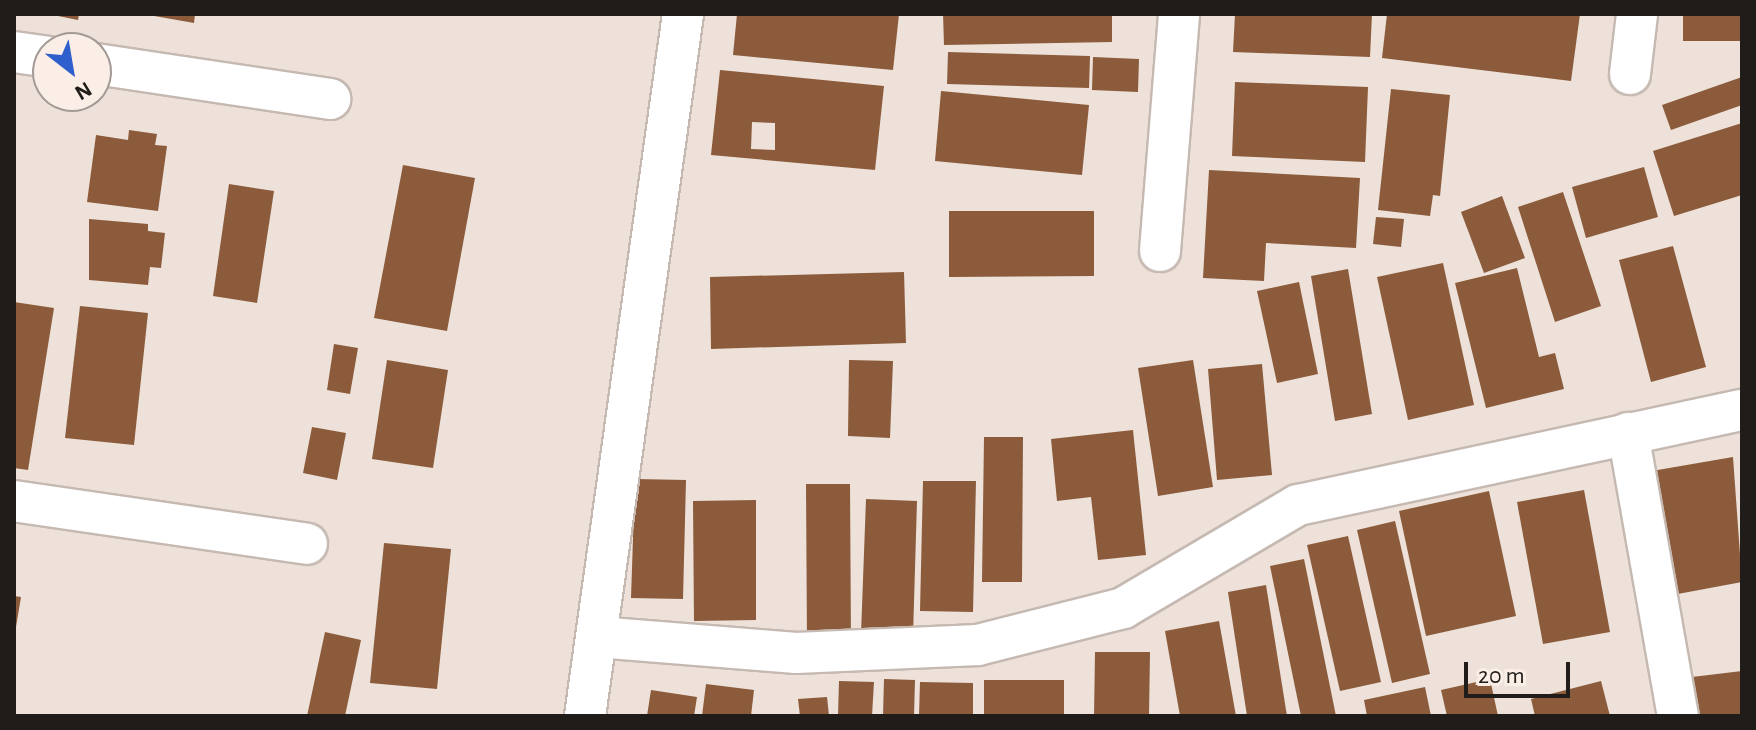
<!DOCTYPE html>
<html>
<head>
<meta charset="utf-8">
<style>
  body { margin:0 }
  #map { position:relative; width:1756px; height:730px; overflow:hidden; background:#ede1d9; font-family:"Alegreya Sans",sans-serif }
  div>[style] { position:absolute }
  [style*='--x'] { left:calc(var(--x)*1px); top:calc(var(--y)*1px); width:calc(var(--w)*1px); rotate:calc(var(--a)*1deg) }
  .building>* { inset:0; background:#8b5b3b }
  .roads { filter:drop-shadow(2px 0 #c5b9b2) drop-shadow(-2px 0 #c5b9b2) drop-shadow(0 2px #c5b9b2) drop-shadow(0 -2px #c5b9b2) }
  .street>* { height:40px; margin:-20px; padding:0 20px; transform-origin:20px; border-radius:20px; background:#fff }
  span { translate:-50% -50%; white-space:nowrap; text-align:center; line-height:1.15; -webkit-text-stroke:8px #faeee7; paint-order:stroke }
  .frame { position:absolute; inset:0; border:16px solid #201c19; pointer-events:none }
  .north { position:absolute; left:32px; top:32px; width:80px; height:80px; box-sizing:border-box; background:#faeee7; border:2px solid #a39a95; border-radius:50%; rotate:149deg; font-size:22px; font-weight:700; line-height:32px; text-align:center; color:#201c19 }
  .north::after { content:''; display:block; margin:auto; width:28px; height:36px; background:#2f5ecd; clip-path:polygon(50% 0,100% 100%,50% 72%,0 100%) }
  .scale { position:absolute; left:1464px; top:662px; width:106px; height:36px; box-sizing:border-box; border:4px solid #201c19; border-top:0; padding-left:10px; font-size:24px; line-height:28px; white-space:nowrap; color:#201c19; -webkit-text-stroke:6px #faeee7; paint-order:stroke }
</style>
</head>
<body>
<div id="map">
  <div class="building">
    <i style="clip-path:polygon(48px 14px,79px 14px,78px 20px)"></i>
    <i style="clip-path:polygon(143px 14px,195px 14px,194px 23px)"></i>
    <i style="clip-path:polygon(737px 14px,899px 14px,893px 70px,733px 55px)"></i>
    <i style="clip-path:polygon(943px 14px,1112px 14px,1112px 42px,944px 45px)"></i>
    <i style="clip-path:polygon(1235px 14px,1372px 14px,1370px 57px,1233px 52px)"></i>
    <i style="clip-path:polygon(1387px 14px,1580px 14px,1571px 81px,1382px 58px)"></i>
    <i style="clip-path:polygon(1683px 14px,1742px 14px,1742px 41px,1683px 41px)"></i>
    <i style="clip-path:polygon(948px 52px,1090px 56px,1089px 88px,947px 84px)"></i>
    <i style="clip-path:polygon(1093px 57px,1139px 59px,1138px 92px,1092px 90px)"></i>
    <i style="clip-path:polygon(evenodd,720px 70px,884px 86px,875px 170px,711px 155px,720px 70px,752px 122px,775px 123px,775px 150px,751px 149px,752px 122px)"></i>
    <i style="clip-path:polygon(1742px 77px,1742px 105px,1671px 130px,1662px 105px)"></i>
    <i style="clip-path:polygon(1235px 82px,1368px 87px,1365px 162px,1232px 156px)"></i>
    <i style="clip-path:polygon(1391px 89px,1450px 95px,1440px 196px,1433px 195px,1430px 216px,1378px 210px)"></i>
    <i style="clip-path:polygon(941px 91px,1089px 105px,1082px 175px,935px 161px)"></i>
    <i style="clip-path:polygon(1742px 123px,1742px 195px,1674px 216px,1653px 151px)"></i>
    <i style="clip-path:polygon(129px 130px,157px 134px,155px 145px,167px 146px,158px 211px,87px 202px,96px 135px,128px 140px)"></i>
    <i style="clip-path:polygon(403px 165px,475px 178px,447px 331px,374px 318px)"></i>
    <i style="clip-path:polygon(1644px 167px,1658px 217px,1586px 238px,1572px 187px)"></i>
    <i style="clip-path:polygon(1209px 170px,1360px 178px,1356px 248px,1266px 243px,1264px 281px,1203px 278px)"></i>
    <i style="clip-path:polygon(229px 184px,274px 191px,257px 303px,213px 296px)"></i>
    <i style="clip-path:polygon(1563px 192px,1601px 306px,1555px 322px,1518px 207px)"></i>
    <i style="clip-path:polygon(1502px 196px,1525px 258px,1484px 273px,1461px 212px)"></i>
    <i style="clip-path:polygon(949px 211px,1094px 211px,1094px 276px,949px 277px)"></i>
    <i style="clip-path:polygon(1376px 217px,1404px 219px,1401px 247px,1373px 244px)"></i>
    <i style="clip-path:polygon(89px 219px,148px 224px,148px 231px,165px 233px,161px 268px,150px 267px,148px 285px,89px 280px)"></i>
    <i style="clip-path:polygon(1673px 246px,1706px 367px,1651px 382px,1619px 260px)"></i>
    <i style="clip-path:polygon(1443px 263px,1474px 405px,1408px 420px,1377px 277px)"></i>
    <i style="clip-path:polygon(1517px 268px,1539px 357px,1555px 353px,1564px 389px,1486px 408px,1455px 283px)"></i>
    <i style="clip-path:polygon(1348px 269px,1372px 414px,1335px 421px,1311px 276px)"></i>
    <i style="clip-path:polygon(904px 272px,906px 343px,711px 349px,710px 277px)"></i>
    <i style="clip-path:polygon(1299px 282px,1318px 374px,1277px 383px,1257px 291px)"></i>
    <i style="clip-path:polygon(14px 302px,54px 308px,28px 470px,14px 468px)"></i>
    <i style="clip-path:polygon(80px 306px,148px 313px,134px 445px,65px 438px)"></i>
    <i style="clip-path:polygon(334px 344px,358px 348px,350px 394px,327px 390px)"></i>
    <i style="clip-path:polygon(387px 360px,448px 370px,433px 468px,372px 459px)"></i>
    <i style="clip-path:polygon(849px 360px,893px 361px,890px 438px,848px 436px)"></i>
    <i style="clip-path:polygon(1193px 360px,1213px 487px,1158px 496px,1138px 368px)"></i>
    <i style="clip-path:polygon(1262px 364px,1272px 475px,1217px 480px,1208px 369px)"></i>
    <i style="clip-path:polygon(312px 427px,346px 433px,337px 480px,303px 473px)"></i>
    <i style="clip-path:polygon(1133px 430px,1146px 555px,1098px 560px,1091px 497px,1057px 501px,1051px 439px)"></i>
    <i style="clip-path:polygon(984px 437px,1023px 437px,1022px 582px,982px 582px)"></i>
    <i style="clip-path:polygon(1733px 457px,1742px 582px,1667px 596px,1646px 472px)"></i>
    <i style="clip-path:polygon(635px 479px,686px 480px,683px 599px,631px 598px)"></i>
    <i style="clip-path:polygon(923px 481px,976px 481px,973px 612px,920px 611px)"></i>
    <i style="clip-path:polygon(806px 484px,850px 484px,851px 642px,807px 642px)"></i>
    <i style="clip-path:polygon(1584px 490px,1610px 632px,1543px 644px,1517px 502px)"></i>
    <i style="clip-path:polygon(1489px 491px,1516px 616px,1426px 636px,1399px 511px)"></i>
    <i style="clip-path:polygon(866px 499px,917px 501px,913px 636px,861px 634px)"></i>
    <i style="clip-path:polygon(756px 500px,756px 620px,694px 621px,693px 501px)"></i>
    <i style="clip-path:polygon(1395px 521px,1430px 674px,1392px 683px,1357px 530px)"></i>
    <i style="clip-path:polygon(1348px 536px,1381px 682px,1340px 691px,1307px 545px)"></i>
    <i style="clip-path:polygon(384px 543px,451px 549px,437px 689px,370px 683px)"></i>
    <i style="clip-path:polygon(1304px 559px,1336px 716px,1301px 716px,1270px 566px)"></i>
    <i style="clip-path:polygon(1266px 585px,1287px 716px,1247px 716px,1228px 592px)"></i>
    <i style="clip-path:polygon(14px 596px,21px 597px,16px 627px,14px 627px)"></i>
    <i style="clip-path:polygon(1219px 621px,1236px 716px,1180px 716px,1165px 631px)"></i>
    <i style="clip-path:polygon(325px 632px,361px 640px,345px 716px,307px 716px)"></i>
    <i style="clip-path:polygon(1095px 652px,1150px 652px,1149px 716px,1094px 716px)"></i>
    <i style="clip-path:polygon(1742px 671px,1742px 716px,1697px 716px,1692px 677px)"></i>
    <i style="clip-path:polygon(884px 679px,915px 680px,914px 716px,883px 716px)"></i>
    <i style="clip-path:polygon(1490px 679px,1498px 716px,1447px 716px,1441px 690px)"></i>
    <i style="clip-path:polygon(984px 680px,1064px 680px,1064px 716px,984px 716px)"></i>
    <i style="clip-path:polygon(839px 681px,874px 682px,872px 716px,838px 716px)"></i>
    <i style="clip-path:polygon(1601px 681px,1610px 716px,1535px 716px,1531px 699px)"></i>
    <i style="clip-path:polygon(920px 682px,973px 683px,973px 716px,919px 716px)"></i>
    <i style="clip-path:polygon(706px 684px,754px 690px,751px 716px,702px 716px)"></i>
    <i style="clip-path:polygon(1425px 687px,1431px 716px,1367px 716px,1364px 700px)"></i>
    <i style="clip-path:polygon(651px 690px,697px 697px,694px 716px,647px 716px)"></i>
    <i style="clip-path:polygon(827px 697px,829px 716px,800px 716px,798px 699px)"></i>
  </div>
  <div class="roads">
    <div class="street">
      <i style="--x:14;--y:52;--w:34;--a:8"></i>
      <i style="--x:96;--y:64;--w:237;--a:8.5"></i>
      <i style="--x:1630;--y:74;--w:60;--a:-83.3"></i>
      <i style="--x:1160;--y:251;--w:238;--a:-85.4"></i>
      <i style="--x:1628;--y:433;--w:287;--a:80"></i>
      <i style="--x:14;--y:501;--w:296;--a:8.3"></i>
      <i style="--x:597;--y:637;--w:200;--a:4.6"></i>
      <i style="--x:796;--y:653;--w:182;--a:-2.5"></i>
      <i style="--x:978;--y:645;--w:150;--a:-14.3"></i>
      <i style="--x:1123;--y:608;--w:203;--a:-30.5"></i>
      <i style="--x:1298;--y:505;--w:454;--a:-12.1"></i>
      <i style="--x:585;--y:716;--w:709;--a:-82.05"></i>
    </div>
  </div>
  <div class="frame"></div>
  <div class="north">N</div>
  <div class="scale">20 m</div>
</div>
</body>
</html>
